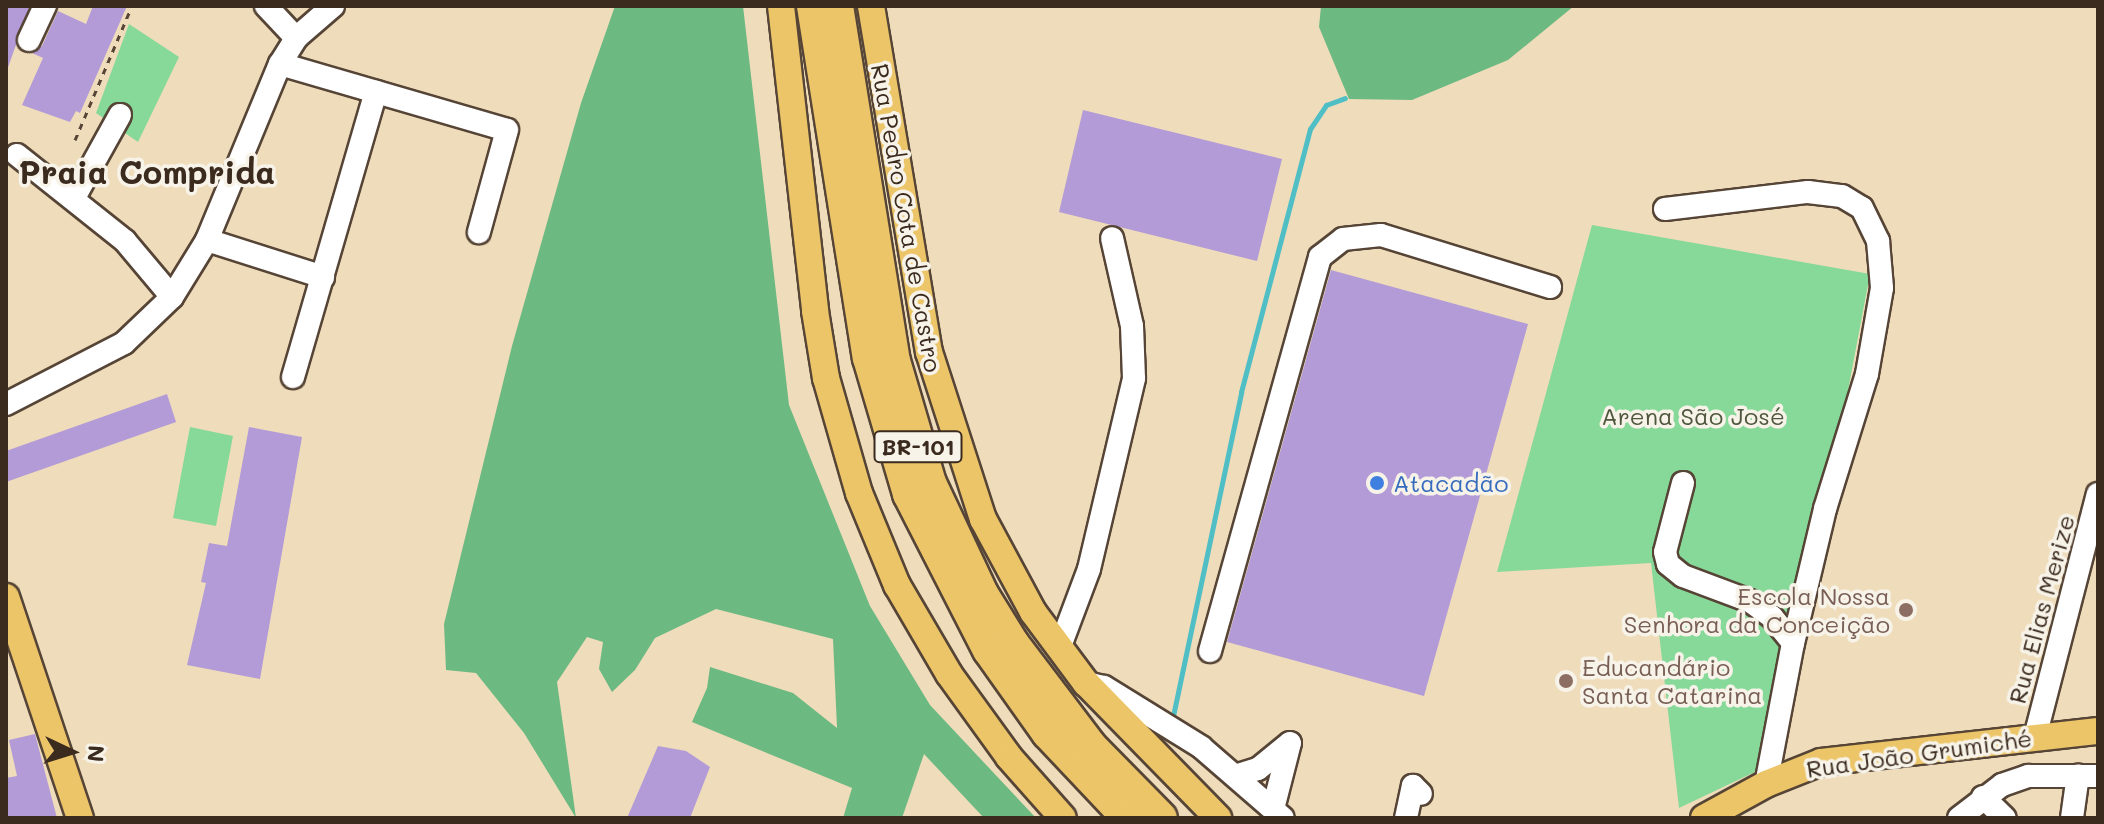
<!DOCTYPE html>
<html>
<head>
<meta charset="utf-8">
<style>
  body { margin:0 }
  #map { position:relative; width:2104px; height:824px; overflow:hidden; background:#efdcbb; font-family:Mali,sans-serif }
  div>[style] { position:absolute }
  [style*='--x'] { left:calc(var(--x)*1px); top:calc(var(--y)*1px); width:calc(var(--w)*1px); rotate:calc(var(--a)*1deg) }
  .green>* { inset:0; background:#87d99a }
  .forest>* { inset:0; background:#6db982 }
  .stream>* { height:5px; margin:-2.5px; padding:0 2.5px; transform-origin:2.5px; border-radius:2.5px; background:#50bfc5 }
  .building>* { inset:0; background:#b29bd6 }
  .path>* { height:3px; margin-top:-1.5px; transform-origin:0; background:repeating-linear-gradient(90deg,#564536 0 6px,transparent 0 12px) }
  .roads { filter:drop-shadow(2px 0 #564536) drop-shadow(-2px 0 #564536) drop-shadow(0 2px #564536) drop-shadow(0 -2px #564536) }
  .minor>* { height:22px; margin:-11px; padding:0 11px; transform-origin:11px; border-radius:11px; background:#fff }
  .major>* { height:26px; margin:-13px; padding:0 13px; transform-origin:13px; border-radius:13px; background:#ecc569 }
  .highway>* { height:32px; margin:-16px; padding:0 16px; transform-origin:16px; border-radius:16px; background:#ecc569 }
  .dots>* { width:22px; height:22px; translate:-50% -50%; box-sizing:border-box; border:4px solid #f7f3e8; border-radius:50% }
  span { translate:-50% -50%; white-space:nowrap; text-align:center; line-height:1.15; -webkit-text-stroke:7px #f7f3e8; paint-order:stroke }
  .shield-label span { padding:2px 6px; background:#f7f3e8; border:2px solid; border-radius:6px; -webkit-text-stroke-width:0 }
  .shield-label { font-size:22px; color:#3b2a1e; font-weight:700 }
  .street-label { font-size:24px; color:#3b2a1e }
  .park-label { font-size:24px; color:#4e563d }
  .shop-label { font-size:24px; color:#366cbe }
  .left { translate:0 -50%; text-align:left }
  .education-label { font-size:24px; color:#785e54 }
  .right { translate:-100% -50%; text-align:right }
  .district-label { font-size:32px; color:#3b2a1e; font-weight:700 }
  .frame { position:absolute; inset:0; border:8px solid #3b2a1e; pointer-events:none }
  .north { position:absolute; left:32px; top:712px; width:80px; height:80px; -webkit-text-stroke:6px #f7f3e8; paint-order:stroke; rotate:94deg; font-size:22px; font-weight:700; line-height:32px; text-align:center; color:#3b2a1e }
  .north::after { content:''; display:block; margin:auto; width:28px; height:36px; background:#3b2a1e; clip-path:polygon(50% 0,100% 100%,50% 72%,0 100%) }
</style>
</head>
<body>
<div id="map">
  <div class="green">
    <i style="clip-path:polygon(129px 24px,179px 57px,138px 142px,96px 113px)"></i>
    <i style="clip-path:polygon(1592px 225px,1870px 274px,1778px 761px,1679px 808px,1651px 563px,1497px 572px)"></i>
    <i style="clip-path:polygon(190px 427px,233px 436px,216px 526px,173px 518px)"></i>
  </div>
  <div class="forest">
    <i style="clip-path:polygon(615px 6px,743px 6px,789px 405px,870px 606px,930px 705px,1036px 818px,984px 818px,924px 754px,902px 818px,843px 818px,852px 788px,692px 722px,707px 688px,710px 667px,793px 693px,837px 728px,833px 639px,716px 609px,655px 638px,635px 670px,612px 692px,599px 669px,603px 642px,587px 637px,557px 682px,576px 818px,524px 733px,476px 673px,446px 670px,444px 624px,512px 346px,581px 103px)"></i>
    <i style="clip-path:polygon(1321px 6px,1574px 6px,1508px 60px,1412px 100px,1349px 99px,1319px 27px)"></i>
  </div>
  <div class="stream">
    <i style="--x:1173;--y:716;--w:331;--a:-78.1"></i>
    <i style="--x:1241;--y:392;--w:272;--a:-75.3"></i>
    <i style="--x:1310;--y:129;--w:29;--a:-56"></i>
    <i style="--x:1326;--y:105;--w:20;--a:-20"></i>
  </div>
  <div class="building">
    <i style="clip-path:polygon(6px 6px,29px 8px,6px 73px)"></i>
    <i style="clip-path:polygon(93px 6px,127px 6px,80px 113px,76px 111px,70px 122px,22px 105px,43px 58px,32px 53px,42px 46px,58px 11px,86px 24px)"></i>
    <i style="clip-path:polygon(1083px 110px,1282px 159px,1257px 261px,1059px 212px)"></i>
    <i style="clip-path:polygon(1331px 270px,1528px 324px,1424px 696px,1227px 642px)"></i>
    <i style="clip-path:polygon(167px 394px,176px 422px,6px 482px,6px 451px)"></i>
    <i style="clip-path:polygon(249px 427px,302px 437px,260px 679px,187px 665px,206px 583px,201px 582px,209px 543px,227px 546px)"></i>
    <i style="clip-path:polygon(35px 734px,57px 818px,6px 818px,6px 778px,17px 776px,9px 740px)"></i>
    <i style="clip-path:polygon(658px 746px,686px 751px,710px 767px,690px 818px,627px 818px)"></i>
  </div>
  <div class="path">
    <i style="--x:75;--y:140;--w:146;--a:-67"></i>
  </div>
  <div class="roads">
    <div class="minor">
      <i style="--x:266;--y:6;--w:44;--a:46.8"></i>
      <i style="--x:29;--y:40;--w:38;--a:-65"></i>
      <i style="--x:280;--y:64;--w:236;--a:16.2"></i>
      <i style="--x:507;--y:130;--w:106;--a:105.4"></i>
      <i style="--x:17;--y:155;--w:138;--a:38.5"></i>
      <i style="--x:125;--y:241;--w:73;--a:50"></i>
      <i style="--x:74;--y:198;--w:95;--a:-61"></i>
      <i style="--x:1665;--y:209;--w:144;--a:-6.8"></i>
      <i style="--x:1808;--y:192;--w:34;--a:7"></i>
      <i style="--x:1842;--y:196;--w:23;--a:31"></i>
      <i style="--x:1862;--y:208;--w:37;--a:64"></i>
      <i style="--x:1878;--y:241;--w:47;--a:85.1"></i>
      <i style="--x:1882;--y:288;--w:87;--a:99.9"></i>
      <i style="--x:1867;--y:374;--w:141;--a:107.3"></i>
      <i style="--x:1825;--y:509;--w:138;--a:103.4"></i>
      <i style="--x:207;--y:240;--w:122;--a:17.7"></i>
      <i style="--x:293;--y:377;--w:297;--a:-73.8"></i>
      <i style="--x:6;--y:404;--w:133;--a:-27.3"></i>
      <i style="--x:124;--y:343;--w:66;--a:-43.8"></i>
      <i style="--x:172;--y:297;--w:67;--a:-58.4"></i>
      <i style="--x:207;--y:240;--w:191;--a:-67.5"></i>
      <i style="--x:280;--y:64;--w:31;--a:-58"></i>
      <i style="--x:296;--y:38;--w:49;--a:-40.9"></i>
      <i style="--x:1683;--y:483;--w:71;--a:104.6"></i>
      <i style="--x:1665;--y:552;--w:12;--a:76"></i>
      <i style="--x:1668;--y:564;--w:19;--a:39"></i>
      <i style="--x:1683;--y:576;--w:72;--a:20.5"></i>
      <i style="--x:1750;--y:601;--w:27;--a:36"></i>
      <i style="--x:1772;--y:617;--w:33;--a:51"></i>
      <i style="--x:1793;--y:643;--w:144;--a:100.8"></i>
      <i style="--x:1059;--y:649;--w:85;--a:-69.4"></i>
      <i style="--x:1089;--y:569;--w:196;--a:-76.7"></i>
      <i style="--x:1134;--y:378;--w:52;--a:-92.2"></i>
      <i style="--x:1132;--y:326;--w:90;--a:-102.8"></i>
      <i style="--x:1210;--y:651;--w:409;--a:-74.4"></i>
      <i style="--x:1320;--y:257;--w:29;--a:-38"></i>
      <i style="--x:1343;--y:239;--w:38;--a:-6"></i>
      <i style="--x:1381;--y:235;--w:177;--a:17.1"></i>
      <i style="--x:1086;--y:683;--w:18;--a:13"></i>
      <i style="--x:1104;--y:687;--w:114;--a:31.7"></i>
      <i style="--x:1201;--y:747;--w:108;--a:40.9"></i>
      <i style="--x:2035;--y:737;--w:251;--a:-75.5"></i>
      <i style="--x:1238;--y:775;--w:21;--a:-17"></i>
      <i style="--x:1258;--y:769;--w:41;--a:-39.1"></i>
      <i style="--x:1983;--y:797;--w:30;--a:44"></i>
      <i style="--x:1273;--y:809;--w:68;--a:-75.6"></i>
      <i style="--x:1406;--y:818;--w:33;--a:-78"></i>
      <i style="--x:1413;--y:786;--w:11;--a:45"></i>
      <i style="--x:1959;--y:818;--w:54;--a:-37.5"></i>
      <i style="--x:2002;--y:785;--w:28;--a:-19"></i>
      <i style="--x:2028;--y:776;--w:70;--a:0"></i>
      <i style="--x:2072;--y:818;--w:43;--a:-82.1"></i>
    </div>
    <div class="major">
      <i style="--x:781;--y:6;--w:307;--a:83.6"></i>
      <i style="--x:815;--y:311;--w:68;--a:80.7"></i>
      <i style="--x:826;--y:378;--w:120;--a:74"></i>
      <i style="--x:859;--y:493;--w:100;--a:67.6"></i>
      <i style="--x:897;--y:585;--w:103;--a:59.7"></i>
      <i style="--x:949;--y:674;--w:102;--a:54.1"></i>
      <i style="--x:1009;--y:757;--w:81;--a:48.5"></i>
      <i style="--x:871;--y:6;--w:351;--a:80.5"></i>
      <i style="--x:929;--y:352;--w:176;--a:72.1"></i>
      <i style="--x:983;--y:519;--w:106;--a:61.7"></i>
      <i style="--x:1033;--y:612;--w:89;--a:53.3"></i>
      <i style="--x:1086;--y:683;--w:189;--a:45.6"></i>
      <i style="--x:6;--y:597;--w:233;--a:71.5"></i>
      <i style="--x:1704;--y:818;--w:71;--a:-28.7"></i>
      <i style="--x:1766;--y:784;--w:59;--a:-21.8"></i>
      <i style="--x:1821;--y:762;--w:279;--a:-6.4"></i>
    </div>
    <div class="highway">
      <i style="--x:813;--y:6;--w:356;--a:81"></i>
      <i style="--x:869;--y:358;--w:142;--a:73.6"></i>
      <i style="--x:909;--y:494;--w:175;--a:62.9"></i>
      <i style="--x:989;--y:650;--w:102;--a:54.6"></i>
      <i style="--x:1048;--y:733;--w:117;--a:46.7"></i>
      <i style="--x:837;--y:6;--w:360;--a:80.9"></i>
      <i style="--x:894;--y:361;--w:127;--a:73.6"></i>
      <i style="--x:930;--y:483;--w:123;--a:64.9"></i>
      <i style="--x:982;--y:594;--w:59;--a:58.2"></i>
      <i style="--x:1013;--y:644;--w:131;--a:52.8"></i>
      <i style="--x:1092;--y:748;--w:98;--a:45.4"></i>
    </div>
  </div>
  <div class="dots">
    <i style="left:1377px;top:483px;background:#3f7fe0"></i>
    <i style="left:1906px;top:610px;background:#8d6e63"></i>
    <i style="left:1566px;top:681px;background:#8d6e63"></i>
  </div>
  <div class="shield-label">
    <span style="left:918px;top:447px">BR-101</span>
  </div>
  <div class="street-label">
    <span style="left:907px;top:218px;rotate:80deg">Rua Pedro Cota de Castro</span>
    <span style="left:2041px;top:609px;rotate:-75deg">Rua Elias Merize</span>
    <span style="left:1919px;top:753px;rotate:-8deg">Rua João Grumiché</span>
  </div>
  <div class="park-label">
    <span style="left:1693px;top:416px">Arena São José</span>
  </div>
  <div class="shop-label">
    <span class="left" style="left:1393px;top:483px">Atacadão</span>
  </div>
  <div class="education-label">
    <span class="right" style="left:1890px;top:610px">Escola Nossa<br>Senhora da Conceição</span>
    <span class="left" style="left:1582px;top:681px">Educandário<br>Santa Catarina</span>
  </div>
  <div class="district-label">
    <span style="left:147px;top:171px">Praia Comprida</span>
  </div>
  <div class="frame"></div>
  <div class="north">N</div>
</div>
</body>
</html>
